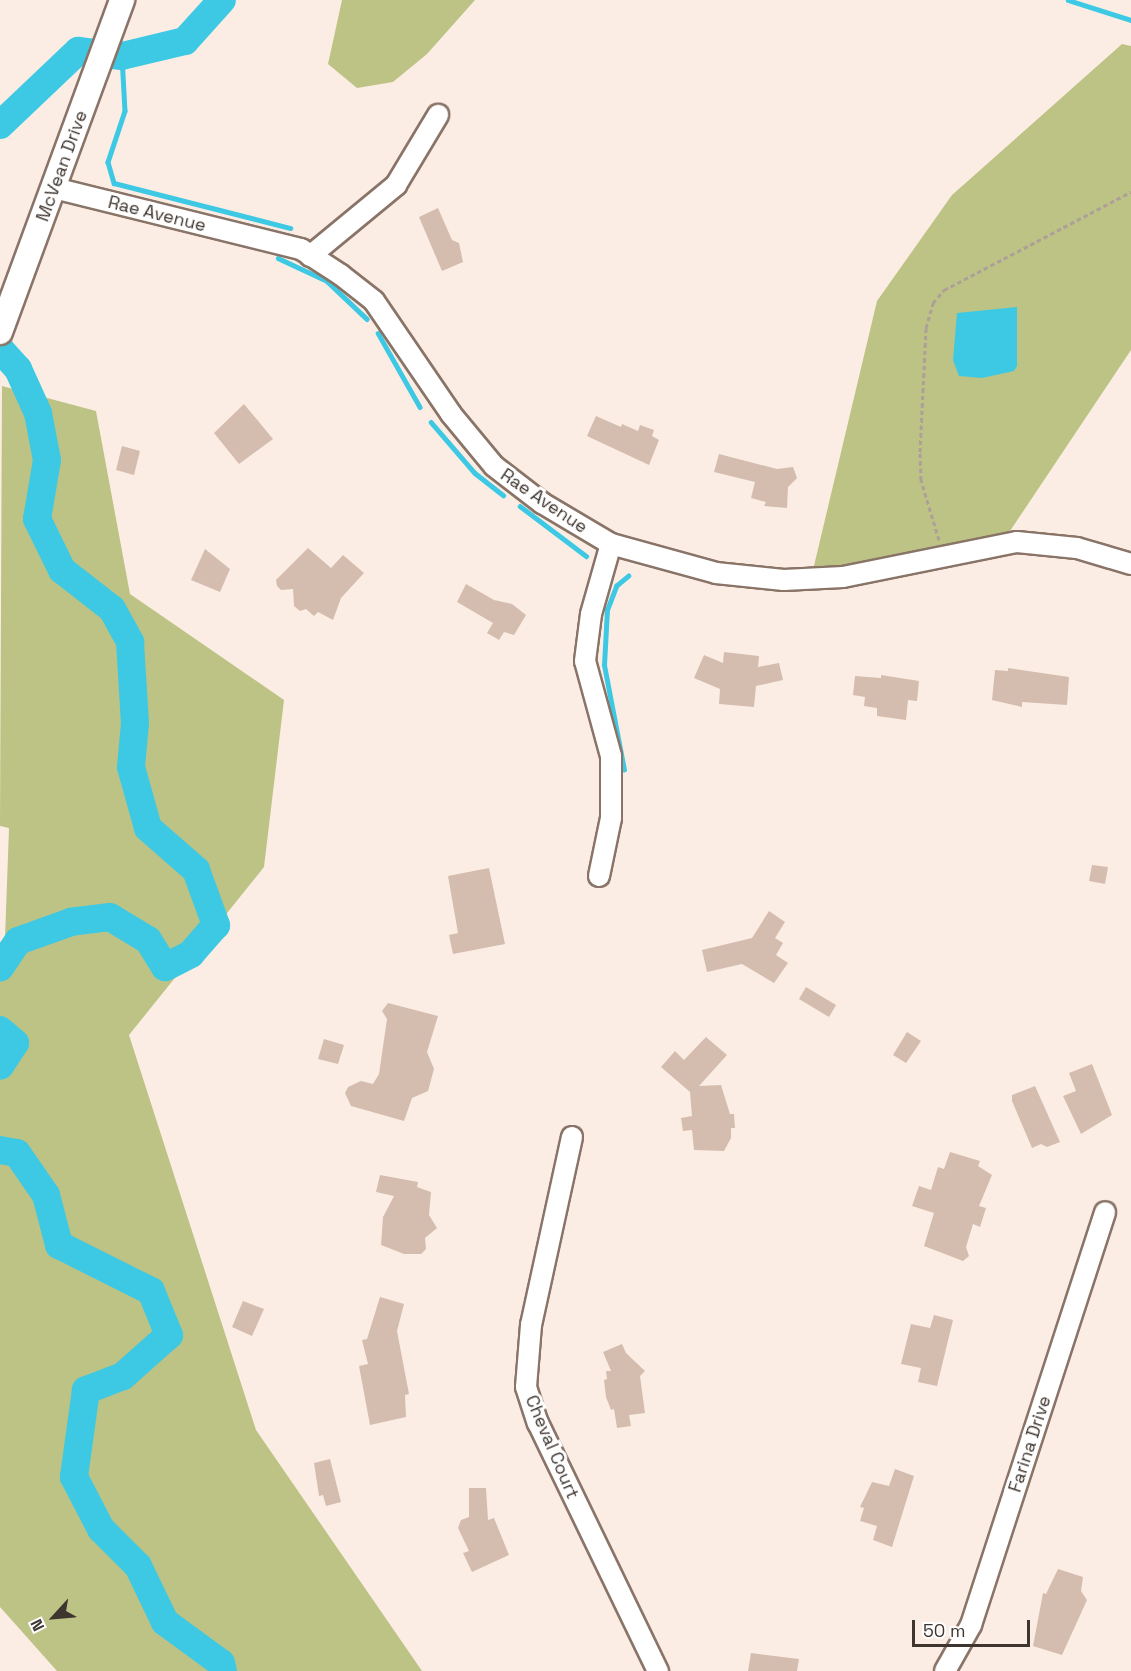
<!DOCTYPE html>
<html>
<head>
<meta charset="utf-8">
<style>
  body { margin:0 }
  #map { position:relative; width:1131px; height:1671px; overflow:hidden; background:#fcede4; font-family:"Space Grotesk",sans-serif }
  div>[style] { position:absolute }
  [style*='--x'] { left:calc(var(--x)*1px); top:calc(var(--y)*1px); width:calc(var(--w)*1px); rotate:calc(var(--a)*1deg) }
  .green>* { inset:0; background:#bcc385 }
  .water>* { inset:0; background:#3dc9e3 }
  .stream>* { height:4.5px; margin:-2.25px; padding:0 2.25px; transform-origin:2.25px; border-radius:2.25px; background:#3dc9e3 }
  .river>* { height:28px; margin:-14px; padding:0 14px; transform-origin:14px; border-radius:14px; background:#3dc9e3 }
  .building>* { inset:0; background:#d4bdae }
  .path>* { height:3px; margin-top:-1.5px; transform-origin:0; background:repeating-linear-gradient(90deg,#ada098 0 4.5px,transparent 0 7.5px) }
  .roads { filter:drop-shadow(2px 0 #897467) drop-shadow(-2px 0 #897467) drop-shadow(0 2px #897467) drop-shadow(0 -2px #897467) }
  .minor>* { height:20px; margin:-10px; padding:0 10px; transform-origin:10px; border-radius:10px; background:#fff }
  .major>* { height:24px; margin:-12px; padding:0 12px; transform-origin:12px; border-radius:12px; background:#fff }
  span { translate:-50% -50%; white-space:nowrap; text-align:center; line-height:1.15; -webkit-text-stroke:6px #fff; paint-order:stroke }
  .street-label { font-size:18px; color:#3e352f }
  .north { position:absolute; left:24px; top:1587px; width:60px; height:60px; -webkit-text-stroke:4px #fff; paint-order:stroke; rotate:244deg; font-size:16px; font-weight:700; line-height:24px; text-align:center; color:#3e352f }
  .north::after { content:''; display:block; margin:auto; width:21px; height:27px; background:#3e352f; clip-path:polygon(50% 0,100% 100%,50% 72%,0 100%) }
  .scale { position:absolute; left:912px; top:1620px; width:118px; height:27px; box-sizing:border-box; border:3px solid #3e352f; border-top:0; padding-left:8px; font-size:18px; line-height:21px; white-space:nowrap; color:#3e352f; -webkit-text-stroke:4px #fff; paint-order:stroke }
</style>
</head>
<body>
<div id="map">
  <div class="green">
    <i style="clip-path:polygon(342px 0,475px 0,427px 54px,393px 82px,357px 88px,328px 64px)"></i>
    <i style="clip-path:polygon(1122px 44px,1131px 46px,1131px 350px,1008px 534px,932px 553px,813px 570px,877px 301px,952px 195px)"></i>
    <i style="clip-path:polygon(2px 386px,96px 411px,130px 594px,284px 700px,264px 867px,129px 1035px,256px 1430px,422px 1671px,57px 1671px,0 1607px,0 943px,5px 938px,9px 828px,0 826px)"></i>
  </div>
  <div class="water">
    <i style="clip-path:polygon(1017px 307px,1017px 366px,1014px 371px,982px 378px,959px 376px,953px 360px,957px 313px)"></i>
  </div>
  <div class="stream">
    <i style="--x:1068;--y:0;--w:66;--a:17.6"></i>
    <i style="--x:122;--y:56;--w:55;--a:86.9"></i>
    <i style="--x:125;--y:111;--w:54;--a:108.4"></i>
    <i style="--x:108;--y:162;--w:22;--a:74"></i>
    <i style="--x:114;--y:183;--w:182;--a:14.3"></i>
    <i style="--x:278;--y:258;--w:54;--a:25.1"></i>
    <i style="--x:327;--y:281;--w:55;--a:43.5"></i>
    <i style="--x:378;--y:333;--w:85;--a:60.4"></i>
    <i style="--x:431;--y:422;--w:67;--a:49.2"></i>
    <i style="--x:475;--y:473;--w:36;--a:38"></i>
    <i style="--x:520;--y:506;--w:83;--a:37.1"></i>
    <i style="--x:624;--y:770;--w:107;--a:-100.8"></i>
    <i style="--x:604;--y:665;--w:55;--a:-86.9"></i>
    <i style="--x:607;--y:610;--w:26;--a:-69"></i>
    <i style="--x:616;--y:586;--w:16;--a:-40"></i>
  </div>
  <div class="river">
    <i style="--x:0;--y:125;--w:108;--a:-43.5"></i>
    <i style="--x:78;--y:51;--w:44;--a:6.5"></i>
    <i style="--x:122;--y:56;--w:65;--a:-13.4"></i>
    <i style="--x:185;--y:41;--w:55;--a:-47.9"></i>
    <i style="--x:0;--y:349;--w:27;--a:48"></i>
    <i style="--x:18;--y:369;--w:48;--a:65.6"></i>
    <i style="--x:38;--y:413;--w:48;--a:79.2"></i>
    <i style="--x:47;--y:460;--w:60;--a:99.6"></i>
    <i style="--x:37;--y:519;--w:57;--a:63.9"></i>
    <i style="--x:62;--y:570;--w:63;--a:38"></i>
    <i style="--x:112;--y:609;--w:38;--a:61"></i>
    <i style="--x:130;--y:642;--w:81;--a:86.5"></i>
    <i style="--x:135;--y:723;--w:44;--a:95.2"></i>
    <i style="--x:131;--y:767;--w:63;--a:74.4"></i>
    <i style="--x:148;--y:828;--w:64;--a:41.2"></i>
    <i style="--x:196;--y:870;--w:59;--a:70"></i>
    <i style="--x:216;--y:925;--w:38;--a:131"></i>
    <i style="--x:191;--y:954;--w:29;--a:153"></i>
    <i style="--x:165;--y:967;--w:32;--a:-122"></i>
    <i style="--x:148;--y:940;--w:44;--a:-148.8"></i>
    <i style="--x:110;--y:917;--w:39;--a:173"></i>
    <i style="--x:71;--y:922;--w:56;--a:160.3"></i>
    <i style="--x:18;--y:941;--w:32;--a:124"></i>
    <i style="--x:0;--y:1030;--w:20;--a:41"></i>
    <i style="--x:15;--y:1043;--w:27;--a:123"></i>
    <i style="--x:0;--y:1150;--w:17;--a:10"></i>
    <i style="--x:17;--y:1153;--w:51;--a:55.4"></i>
    <i style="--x:46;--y:1195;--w:52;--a:75.4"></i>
    <i style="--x:59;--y:1245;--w:103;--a:26.6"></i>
    <i style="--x:151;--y:1291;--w:48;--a:67.8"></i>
    <i style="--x:169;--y:1335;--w:62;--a:138.3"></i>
    <i style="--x:123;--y:1376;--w:40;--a:159"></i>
    <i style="--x:86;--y:1390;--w:88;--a:97.9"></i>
    <i style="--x:74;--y:1477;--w:59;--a:62.6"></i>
    <i style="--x:101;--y:1529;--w:52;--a:45"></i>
    <i style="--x:138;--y:1566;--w:62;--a:64.3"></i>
    <i style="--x:165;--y:1622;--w:69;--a:36.2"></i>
    <i style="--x:221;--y:1663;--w:8;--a:76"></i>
  </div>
  <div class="building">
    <i style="clip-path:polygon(438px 208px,452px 240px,459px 243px,463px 262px,442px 271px,419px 217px)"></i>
    <i style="clip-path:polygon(244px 404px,273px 439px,239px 464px,214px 433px)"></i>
    <i style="clip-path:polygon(596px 416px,621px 427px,622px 424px,638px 431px,640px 425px,654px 430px,652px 436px,659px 440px,649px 465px,587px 436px)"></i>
    <i style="clip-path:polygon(122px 446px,140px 451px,134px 475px,116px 470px)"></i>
    <i style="clip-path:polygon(719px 454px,777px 469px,793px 467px,797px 478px,788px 487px,787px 508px,764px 506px,766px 502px,751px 498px,755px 482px,714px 472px)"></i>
    <i style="clip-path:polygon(308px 548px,331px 568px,343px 555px,364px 573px,341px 598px,333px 620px,318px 612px,314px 616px,306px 609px,300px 611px,294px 606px,293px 589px,281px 590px,277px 586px,276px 580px)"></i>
    <i style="clip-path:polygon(205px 549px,230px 569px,220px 592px,191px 580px)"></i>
    <i style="clip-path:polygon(466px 584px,494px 600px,512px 604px,526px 615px,514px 635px,504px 632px,499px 640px,487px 633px,493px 623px,457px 602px)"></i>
    <i style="clip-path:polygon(724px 652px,759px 656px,758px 667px,779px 663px,783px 680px,756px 686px,754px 707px,719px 704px,720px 689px,694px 678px,704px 655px,723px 663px)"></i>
    <i style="clip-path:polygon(1008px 668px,1069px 677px,1067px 705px,1022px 702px,1022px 707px,992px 700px,995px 670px,1008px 671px)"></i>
    <i style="clip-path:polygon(881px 675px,919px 681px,917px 701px,908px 700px,906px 720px,877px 716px,877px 708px,864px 706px,865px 697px,853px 695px,855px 676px,881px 678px)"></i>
    <i style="clip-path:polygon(1092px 865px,1108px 867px,1105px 884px,1089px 881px)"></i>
    <i style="clip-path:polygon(489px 868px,505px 944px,453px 954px,449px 935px,458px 933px,448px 876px)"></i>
    <i style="clip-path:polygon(769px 911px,785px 922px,775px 938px,783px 943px,776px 955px,788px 963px,774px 983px,742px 964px,707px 972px,702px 950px,752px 938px)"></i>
    <i style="clip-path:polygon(806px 987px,836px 1005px,829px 1017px,799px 999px)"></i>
    <i style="clip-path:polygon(388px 1003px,438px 1016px,427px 1052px,434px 1069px,428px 1091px,412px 1098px,404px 1121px,351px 1106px,345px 1093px,348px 1087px,361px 1081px,373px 1084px,379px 1074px,387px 1019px,382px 1011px)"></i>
    <i style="clip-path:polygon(907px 1032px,921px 1041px,906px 1063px,893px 1055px)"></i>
    <i style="clip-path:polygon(706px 1037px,727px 1055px,699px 1086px,721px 1085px,730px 1114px,734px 1114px,735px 1128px,731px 1128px,731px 1138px,724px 1151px,694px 1150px,692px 1130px,683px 1131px,681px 1118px,692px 1116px,690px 1092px,661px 1067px,675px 1051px,684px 1060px)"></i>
    <i style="clip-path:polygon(324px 1039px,344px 1045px,338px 1064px,318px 1059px)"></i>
    <i style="clip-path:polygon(1092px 1064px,1112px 1115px,1081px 1134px,1063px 1096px,1076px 1091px,1069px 1073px)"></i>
    <i style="clip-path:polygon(1035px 1086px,1060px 1142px,1047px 1147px,1041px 1144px,1032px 1148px,1012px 1101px,1012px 1095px)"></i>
    <i style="clip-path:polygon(950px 1152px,980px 1161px,978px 1166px,992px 1175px,979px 1206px,986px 1208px,980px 1227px,973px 1224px,966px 1247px,969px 1256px,963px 1261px,924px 1246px,934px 1213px,912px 1206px,919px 1186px,931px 1190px,938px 1167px,944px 1169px)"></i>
    <i style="clip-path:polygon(380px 1175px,418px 1182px,417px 1187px,431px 1192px,429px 1215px,437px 1228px,425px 1238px,426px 1249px,421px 1254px,404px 1254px,381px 1245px,383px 1217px,394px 1196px,376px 1192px)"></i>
    <i style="clip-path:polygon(380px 1297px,404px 1304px,397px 1331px,409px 1394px,405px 1395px,406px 1417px,370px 1425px,359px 1366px,368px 1364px,362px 1340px,367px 1339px)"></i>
    <i style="clip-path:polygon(243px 1301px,264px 1309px,252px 1336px,232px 1327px)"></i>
    <i style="clip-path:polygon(934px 1315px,953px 1320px,937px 1386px,918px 1382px,921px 1368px,901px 1364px,911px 1324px,930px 1328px)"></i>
    <i style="clip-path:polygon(622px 1344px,626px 1353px,645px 1371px,640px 1376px,645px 1413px,629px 1415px,631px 1426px,617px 1428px,614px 1409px,611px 1410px,606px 1397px,604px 1380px,607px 1379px,606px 1371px,611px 1371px,603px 1352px)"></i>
    <i style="clip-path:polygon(330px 1459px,341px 1502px,326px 1506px,323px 1495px,319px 1496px,314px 1463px)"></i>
    <i style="clip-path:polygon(895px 1469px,914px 1476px,892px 1547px,873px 1540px,877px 1526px,860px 1521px,864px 1508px,860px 1507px,872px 1482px,889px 1486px)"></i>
    <i style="clip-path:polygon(469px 1488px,486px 1488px,488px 1520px,494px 1518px,509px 1555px,472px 1572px,463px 1553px,469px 1551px,458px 1528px,461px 1520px,469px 1517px)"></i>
    <i style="clip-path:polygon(1058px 1569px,1083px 1577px,1081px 1591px,1087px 1600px,1062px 1655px,1033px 1646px,1043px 1593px,1046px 1594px)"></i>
    <i style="clip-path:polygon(751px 1653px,799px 1659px,797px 1671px,748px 1671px)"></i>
  </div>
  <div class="path">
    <i style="--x:939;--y:540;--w:63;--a:-106.7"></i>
    <i style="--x:921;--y:480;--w:28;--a:-92"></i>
    <i style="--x:920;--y:452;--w:124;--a:-87.2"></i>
    <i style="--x:926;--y:328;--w:26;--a:-74"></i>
    <i style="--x:933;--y:303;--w:17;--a:-50"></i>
    <i style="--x:944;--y:290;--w:211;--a:-27.7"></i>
  </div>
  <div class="roads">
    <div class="minor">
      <i style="--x:54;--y:188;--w:254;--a:13.9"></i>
      <i style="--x:301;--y:249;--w:48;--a:33"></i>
      <i style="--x:341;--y:275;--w:42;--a:38.2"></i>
      <i style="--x:374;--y:301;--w:137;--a:55.7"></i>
      <i style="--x:451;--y:414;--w:67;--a:50.4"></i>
      <i style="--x:494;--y:466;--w:61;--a:37.6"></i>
      <i style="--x:542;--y:503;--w:80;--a:30.7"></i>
      <i style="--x:611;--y:544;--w:109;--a:15.4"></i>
      <i style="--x:716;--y:573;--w:68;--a:5.9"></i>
      <i style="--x:784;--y:580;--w:59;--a:-2.9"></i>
      <i style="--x:843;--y:577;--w:177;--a:-11.4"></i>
      <i style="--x:1017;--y:542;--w:60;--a:5.7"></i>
      <i style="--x:1077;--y:548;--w:56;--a:16.5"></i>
      <i style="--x:310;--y:256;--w:112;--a:-39.5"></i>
      <i style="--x:396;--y:185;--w:82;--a:-59"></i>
      <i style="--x:599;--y:876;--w:59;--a:-78.3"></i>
      <i style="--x:611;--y:818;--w:62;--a:-90"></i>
      <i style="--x:611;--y:756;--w:98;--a:-105.3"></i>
      <i style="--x:585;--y:661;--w:47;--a:-82.7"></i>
      <i style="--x:591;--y:614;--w:73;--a:-74.1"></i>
      <i style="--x:572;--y:1137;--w:192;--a:102.3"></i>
      <i style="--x:531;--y:1325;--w:62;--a:94.6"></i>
      <i style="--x:526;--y:1387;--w:38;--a:72"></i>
      <i style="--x:538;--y:1423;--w:276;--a:64.2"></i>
      <i style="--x:945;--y:1671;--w:53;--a:-60.5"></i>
      <i style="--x:971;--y:1625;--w:434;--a:-72"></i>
    </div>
    <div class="major">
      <i style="--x:0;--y:332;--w:354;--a:-69.8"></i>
    </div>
  </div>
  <div class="street-label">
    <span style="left:62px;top:166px;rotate:-70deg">McVean Drive</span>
    <span style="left:157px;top:214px;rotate:14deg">Rae Avenue</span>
    <span style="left:544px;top:501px;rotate:34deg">Rae Avenue</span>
    <span style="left:1030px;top:1444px;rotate:-72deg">Farina Drive</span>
    <span style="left:552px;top:1447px;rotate:67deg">Cheval Court</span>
  </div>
  <div class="north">N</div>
  <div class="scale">50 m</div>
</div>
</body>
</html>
